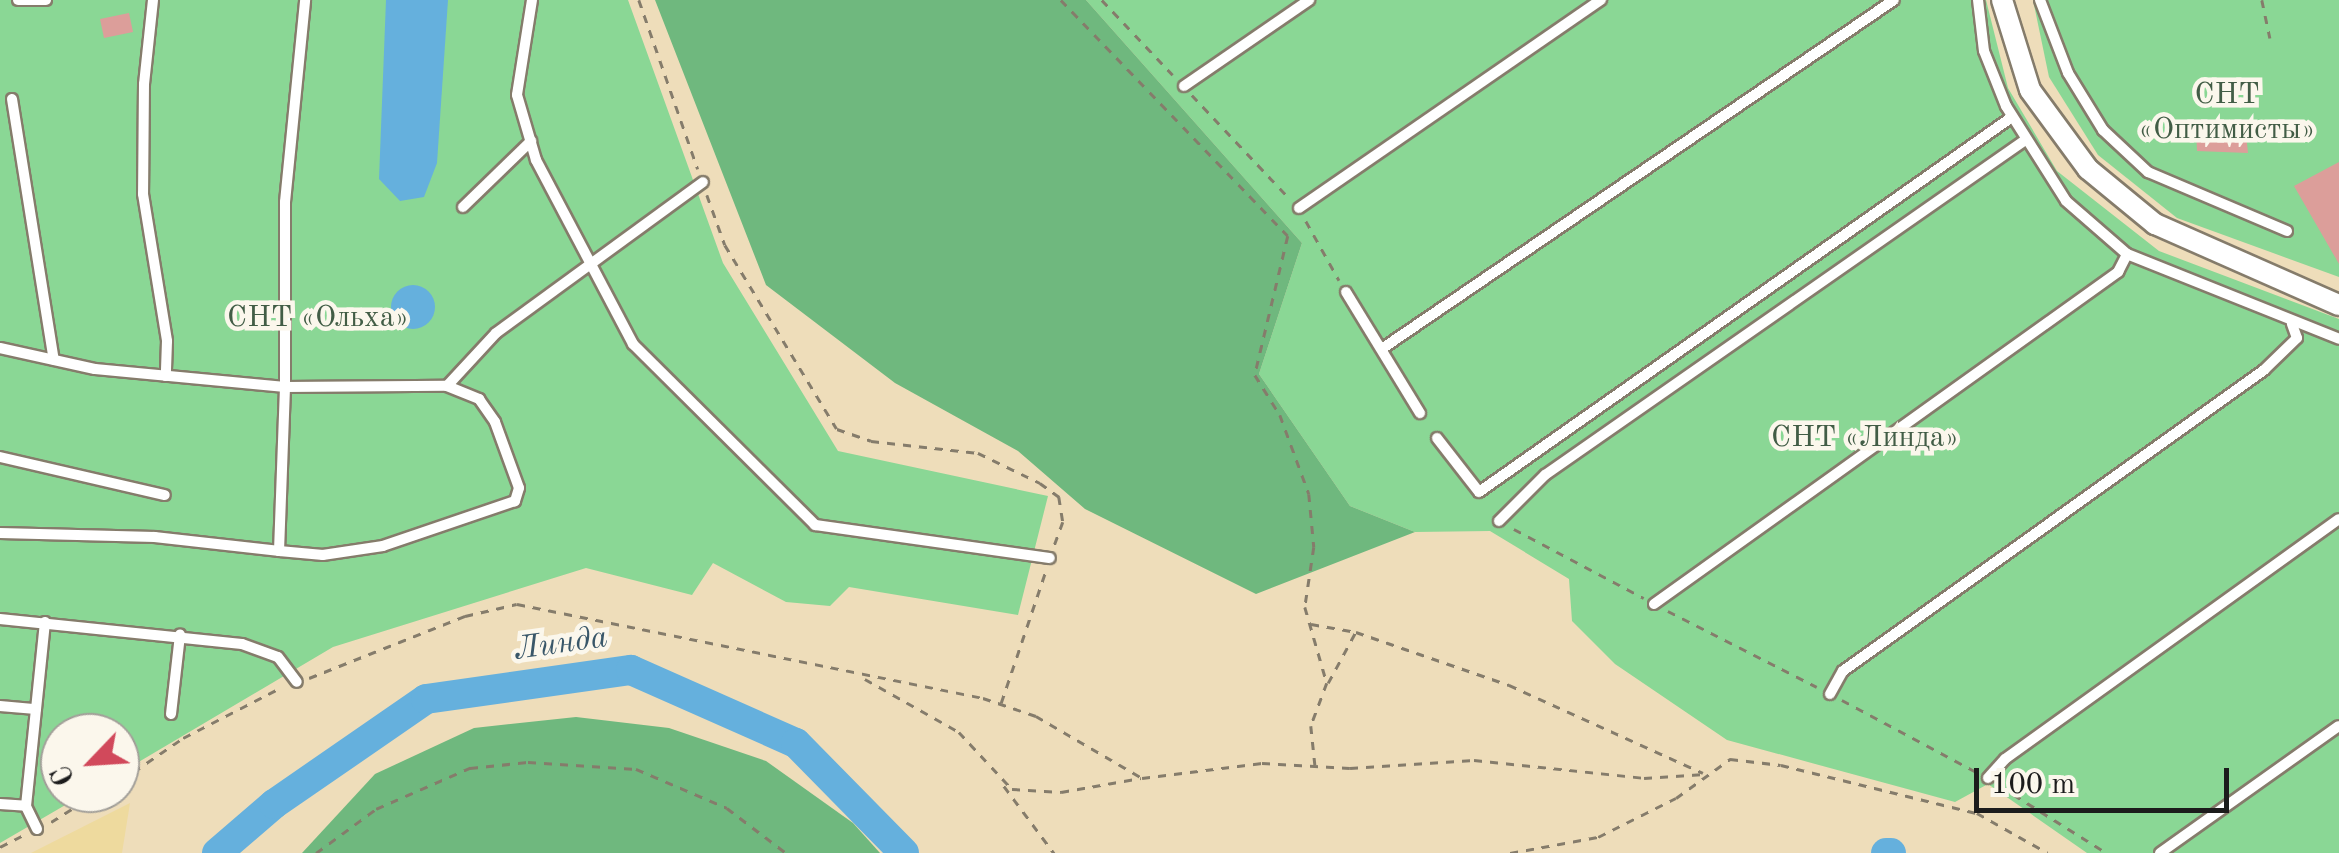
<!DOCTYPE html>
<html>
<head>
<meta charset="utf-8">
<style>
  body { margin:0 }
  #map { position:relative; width:2339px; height:853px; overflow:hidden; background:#eeddba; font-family:"Old Standard TT",serif }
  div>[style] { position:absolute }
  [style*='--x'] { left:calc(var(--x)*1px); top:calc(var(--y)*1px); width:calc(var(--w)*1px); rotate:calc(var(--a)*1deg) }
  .green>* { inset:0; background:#8ad795 }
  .forest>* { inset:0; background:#6fb87e }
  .sand>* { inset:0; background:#eeda9e }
  .water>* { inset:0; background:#65b0dd }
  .round { border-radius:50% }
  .river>* { height:30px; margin:-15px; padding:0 15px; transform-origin:15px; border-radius:15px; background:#65b0dd }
  .building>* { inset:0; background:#dc9e9a }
  .path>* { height:2.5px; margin-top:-1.25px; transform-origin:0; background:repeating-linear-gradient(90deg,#857c6b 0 8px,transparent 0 16px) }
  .roads { filter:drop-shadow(2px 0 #857c6b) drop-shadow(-2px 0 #857c6b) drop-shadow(0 2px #857c6b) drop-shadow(0 -2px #857c6b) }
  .service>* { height:10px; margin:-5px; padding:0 5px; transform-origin:5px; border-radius:5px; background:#fff }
  .minor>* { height:20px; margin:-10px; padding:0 10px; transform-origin:10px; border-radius:10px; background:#fff }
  span { translate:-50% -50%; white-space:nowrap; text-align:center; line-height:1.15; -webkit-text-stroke:9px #fbf7ec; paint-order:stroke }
  .park-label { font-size:30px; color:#425d46 }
  .water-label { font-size:32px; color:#395769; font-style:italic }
  .north { position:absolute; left:40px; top:713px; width:100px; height:100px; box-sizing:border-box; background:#fbf7ec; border:2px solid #a29f99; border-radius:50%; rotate:245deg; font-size:28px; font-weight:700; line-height:40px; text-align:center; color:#1c1c1c }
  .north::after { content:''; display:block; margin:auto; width:35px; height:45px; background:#d1495b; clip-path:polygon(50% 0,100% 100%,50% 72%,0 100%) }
  .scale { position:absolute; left:1974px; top:768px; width:255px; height:45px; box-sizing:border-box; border:5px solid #1c1c1c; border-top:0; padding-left:12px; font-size:30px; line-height:35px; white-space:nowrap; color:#1c1c1c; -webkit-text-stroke:8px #fbf7ec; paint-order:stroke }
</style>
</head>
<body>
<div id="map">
  <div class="green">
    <i style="clip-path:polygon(0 0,628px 0,723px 263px,838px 451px,1048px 496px,1018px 615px,849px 587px,830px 606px,786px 602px,713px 563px,692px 595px,586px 568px,333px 647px,120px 773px,120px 733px,60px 733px,60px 793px,86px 793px,0 843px)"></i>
    <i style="clip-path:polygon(1086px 0,1986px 0,2008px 88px,2057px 171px,2159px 251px,2339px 319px,2339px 853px,2087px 853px,1988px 784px,1955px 802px,1727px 740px,1615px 664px,1572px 621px,1569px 579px,1490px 531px,1415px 532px,1350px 506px,1259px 374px,1302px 243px)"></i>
    <i style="clip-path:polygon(2033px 0,2339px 0,2339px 277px,2177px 218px,2098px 155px,2049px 77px)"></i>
  </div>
  <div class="forest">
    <i style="clip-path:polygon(655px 0,1086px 0,1302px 243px,1259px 374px,1350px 506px,1415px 532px,1256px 594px,1085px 509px,1018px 451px,895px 383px,766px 285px)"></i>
    <i style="clip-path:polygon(576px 717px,669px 728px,766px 761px,853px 823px,880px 853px,302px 853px,375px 774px,474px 728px)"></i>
  </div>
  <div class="sand">
    <i style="clip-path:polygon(130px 803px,122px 853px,31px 853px)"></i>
  </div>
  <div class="water">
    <i style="clip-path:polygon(386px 0,448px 0,437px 163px,424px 197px,400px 201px,379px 179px)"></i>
    <i class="round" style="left:391px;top:285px;width:44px;height:44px"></i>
  </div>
  <div class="river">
    <i style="--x:217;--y:853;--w:75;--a:-40.7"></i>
    <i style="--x:274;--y:804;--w:185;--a:-34.6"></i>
    <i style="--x:426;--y:699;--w:207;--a:-8.1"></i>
    <i style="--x:631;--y:670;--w:180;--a:23.9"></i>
    <i style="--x:796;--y:743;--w:154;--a:45.5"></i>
    <i style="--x:1886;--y:853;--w:5;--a:0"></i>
  </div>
  <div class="building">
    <i style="clip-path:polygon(129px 13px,133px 32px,104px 38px,100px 19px)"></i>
    <i style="clip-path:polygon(2245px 124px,2248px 153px,2197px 151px,2196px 129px)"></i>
    <i style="clip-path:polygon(2339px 162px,2339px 264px,2294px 186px)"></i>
  </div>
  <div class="path">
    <i style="--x:639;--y:0;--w:179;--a:70.8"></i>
    <i style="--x:1061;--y:0;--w:327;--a:46.1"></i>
    <i style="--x:1288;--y:236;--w:143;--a:103.4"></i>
    <i style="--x:1255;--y:375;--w:47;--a:58"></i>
    <i style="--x:1280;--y:415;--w:84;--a:69.8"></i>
    <i style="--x:1309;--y:494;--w:53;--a:84.6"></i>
    <i style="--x:1314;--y:547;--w:61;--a:98.5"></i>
    <i style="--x:1305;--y:607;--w:79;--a:73.9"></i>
    <i style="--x:1327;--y:683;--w:46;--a:110.4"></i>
    <i style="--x:1311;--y:726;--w:39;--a:84"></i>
    <i style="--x:1102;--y:0;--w:103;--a:46.6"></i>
    <i style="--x:2262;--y:0;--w:39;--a:78"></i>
    <i style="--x:1192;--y:95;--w:143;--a:46.7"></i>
    <i style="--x:707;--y:195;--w:53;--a:70.2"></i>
    <i style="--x:725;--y:245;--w:215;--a:58.7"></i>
    <i style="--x:837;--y:429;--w:36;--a:19"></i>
    <i style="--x:871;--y:441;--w:108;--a:6.4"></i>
    <i style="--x:978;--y:453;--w:69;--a:25.8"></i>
    <i style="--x:1040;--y:483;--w:24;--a:36"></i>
    <i style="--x:1059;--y:497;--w:25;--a:81"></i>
    <i style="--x:1063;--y:522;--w:27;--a:110"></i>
    <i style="--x:1306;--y:221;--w:68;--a:60.8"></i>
    <i style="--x:1514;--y:529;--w:147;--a:28"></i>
    <i style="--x:1668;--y:611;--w:167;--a:27"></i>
    <i style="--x:1311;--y:624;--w:46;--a:10.1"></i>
    <i style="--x:1356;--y:632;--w:162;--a:19.1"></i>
    <i style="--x:1509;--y:685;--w:213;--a:24.4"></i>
    <i style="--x:309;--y:678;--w:168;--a:-21.7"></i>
    <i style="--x:465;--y:616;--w:53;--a:-13"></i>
    <i style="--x:517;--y:604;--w:475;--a:11.4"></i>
    <i style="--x:983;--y:698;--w:56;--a:18.8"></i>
    <i style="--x:1036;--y:716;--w:123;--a:30.3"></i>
    <i style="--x:1142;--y:778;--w:121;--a:-7.1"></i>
    <i style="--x:1262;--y:763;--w:88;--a:3.3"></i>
    <i style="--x:1350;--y:768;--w:124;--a:-3.7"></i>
    <i style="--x:1474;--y:760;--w:171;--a:6"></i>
    <i style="--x:1644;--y:778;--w:61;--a:-3.8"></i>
    <i style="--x:865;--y:679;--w:108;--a:29.4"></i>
    <i style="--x:959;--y:732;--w:78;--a:47.1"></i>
    <i style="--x:1012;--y:789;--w:49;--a:3.5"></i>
    <i style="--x:1061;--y:792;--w:81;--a:-9.9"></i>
    <i style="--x:1328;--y:683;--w:57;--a:-61.6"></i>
    <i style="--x:1842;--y:700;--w:152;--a:28.2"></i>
    <i style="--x:1001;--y:703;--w:137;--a:-71.3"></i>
    <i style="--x:120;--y:781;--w:76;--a:-34.3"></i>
    <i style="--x:183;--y:738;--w:111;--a:-27.3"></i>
    <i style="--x:1004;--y:786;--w:84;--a:53.3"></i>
    <i style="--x:2000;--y:786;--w:126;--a:32.1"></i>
    <i style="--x:51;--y:822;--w:54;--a:-32.2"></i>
    <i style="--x:0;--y:847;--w:28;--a:-27"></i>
    <i style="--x:316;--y:853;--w:74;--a:-36.3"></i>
    <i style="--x:376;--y:809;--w:103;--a:-23.6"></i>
    <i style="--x:470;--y:768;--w:58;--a:-5.9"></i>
    <i style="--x:528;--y:762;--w:108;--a:3.7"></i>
    <i style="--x:636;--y:769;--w:99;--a:23.2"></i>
    <i style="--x:727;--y:808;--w:74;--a:37.3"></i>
    <i style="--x:1510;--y:853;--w:89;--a:-10.3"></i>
    <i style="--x:1598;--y:837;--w:87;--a:-26.6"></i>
    <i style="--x:1676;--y:798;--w:67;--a:-35.8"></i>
    <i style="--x:1730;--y:759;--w:51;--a:6.7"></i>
    <i style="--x:1781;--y:765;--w:202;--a:13.8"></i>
    <i style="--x:1977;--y:813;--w:81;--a:29.4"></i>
  </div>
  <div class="roads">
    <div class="service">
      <i style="--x:18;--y:0;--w:28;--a:0"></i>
      <i style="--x:153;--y:0;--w:84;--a:96.1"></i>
      <i style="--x:144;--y:84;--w:110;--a:90.5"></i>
      <i style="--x:143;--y:194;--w:149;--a:80.7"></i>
      <i style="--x:167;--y:341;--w:35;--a:92"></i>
      <i style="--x:532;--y:0;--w:96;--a:99"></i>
      <i style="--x:517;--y:95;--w:68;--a:73.7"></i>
      <i style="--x:536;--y:160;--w:208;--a:62.2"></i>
      <i style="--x:633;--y:344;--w:257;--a:44.8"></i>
      <i style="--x:815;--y:525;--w:237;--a:8"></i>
      <i style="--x:1978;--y:0;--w:51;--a:83.3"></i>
      <i style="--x:1984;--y:51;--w:59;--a:68.2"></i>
      <i style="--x:2006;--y:106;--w:112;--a:57.7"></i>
      <i style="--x:2066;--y:201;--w:81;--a:41"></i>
      <i style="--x:2127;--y:254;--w:228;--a:21.8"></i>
      <i style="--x:2040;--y:0;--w:78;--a:69"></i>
      <i style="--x:2068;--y:73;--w:67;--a:58.4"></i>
      <i style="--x:2103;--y:130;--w:62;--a:43"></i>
      <i style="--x:2148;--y:172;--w:151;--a:23"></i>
      <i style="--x:1184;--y:86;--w:152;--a:-34.5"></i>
      <i style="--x:12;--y:99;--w:264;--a:80.9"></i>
      <i style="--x:463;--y:207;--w:95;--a:-44.1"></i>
      <i style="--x:1299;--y:208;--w:367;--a:-34.6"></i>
      <i style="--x:1346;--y:292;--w:142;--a:58.6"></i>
      <i style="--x:0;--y:348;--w:97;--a:12.5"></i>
      <i style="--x:95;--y:369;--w:191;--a:5.4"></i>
      <i style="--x:285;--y:387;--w:162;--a:-0.4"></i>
      <i style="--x:447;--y:386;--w:35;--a:22"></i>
      <i style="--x:479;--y:399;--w:28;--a:55"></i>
      <i style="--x:495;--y:422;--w:70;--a:70"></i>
      <i style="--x:519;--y:488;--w:14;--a:107"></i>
      <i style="--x:515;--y:501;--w:139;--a:161.2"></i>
      <i style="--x:383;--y:546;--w:61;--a:171.5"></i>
      <i style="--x:323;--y:555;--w:44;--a:-174.8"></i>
      <i style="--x:279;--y:551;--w:164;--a:-87.9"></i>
      <i style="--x:285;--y:387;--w:185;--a:-90"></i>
      <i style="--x:285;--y:202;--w:203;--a:-84.3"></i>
      <i style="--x:1383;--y:348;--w:618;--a:-34.26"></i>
      <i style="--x:447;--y:386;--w:72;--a:-47.2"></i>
      <i style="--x:496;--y:333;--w:256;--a:-36.1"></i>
      <i style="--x:1437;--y:438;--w:68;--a:52.1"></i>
      <i style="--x:1479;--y:492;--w:652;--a:-35.13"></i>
      <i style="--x:0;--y:457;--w:169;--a:13"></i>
      <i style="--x:1499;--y:521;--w:65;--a:-45"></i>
      <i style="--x:1545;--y:475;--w:584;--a:-34.89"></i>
      <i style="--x:0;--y:533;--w:155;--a:1.5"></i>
      <i style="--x:155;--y:537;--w:125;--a:6.4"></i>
      <i style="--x:1654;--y:604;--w:571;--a:-35.58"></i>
      <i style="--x:2118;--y:272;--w:20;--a:-63"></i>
      <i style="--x:0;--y:619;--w:243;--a:5.9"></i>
      <i style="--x:242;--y:644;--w:38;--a:20"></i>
      <i style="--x:278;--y:657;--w:31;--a:53"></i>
      <i style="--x:1830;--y:694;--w:26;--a:-61"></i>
      <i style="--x:1843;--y:671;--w:518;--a:-35.56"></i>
      <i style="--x:2264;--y:370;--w:46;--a:-44.1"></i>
      <i style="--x:2297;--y:338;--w:15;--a:-110"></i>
      <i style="--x:0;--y:706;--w:36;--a:5"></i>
      <i style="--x:171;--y:714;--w:80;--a:-83.5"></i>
      <i style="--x:1988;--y:778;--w:25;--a:-48"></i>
      <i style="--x:2005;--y:759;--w:411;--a:-35.7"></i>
      <i style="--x:0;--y:804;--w:26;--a:4"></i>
      <i style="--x:37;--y:829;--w:25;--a:-116"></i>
      <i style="--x:26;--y:806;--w:185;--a:-84.1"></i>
      <i style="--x:2160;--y:853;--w:219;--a:-35.4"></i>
    </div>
    <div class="minor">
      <i style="--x:2002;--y:0;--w:94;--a:72.7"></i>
      <i style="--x:2030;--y:90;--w:98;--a:53.7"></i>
      <i style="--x:2088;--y:169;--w:87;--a:39.4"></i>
      <i style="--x:2155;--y:224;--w:201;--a:23.8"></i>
    </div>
  </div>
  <div class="park-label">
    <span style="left:2227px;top:112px">СНТ<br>«Оптимисты»</span>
    <span style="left:318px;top:318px">СНТ «Ольха»</span>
    <span style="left:1865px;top:438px">СНТ «Линда»</span>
  </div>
  <div class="water-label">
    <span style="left:561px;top:645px;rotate:-8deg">Линда</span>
  </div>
  <div class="north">С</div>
  <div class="scale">100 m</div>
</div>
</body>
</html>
